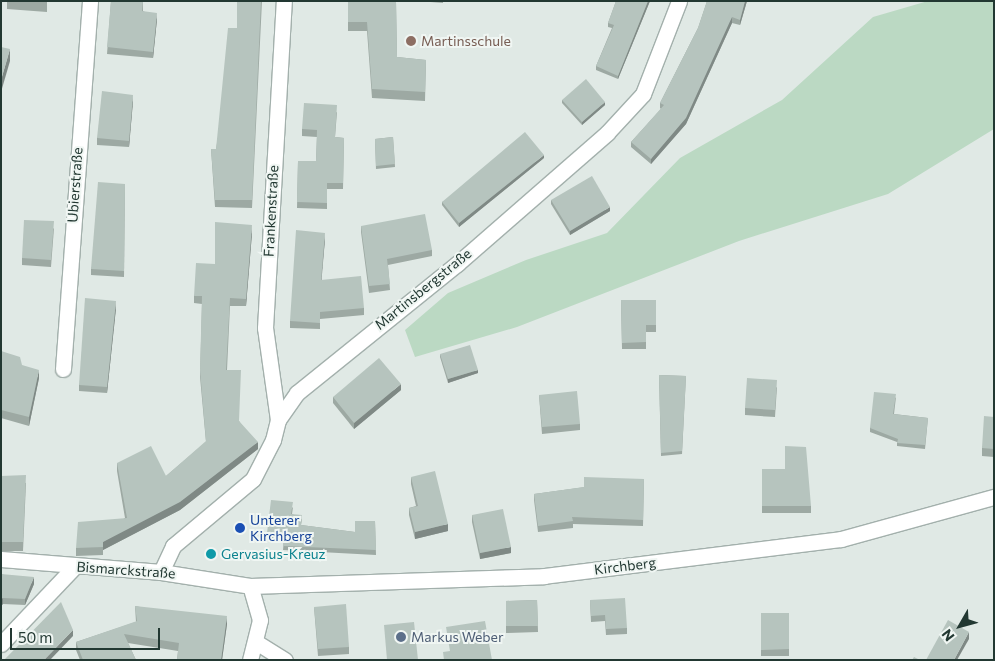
<!DOCTYPE html>
<html>
<head>
<meta charset="utf-8">
<style>
  body { margin:0 }
  #map { position:relative; width:995px; height:661px; overflow:hidden; background:#e0e9e5; font-family:Commissioner,sans-serif }
  div>[style] { position:absolute }
  .green>* { inset:0; background:#bbd9c3 }
  .roads { filter:drop-shadow(1px 0 #a3b0ac) drop-shadow(-1px 0 #a3b0ac) drop-shadow(0 1px #a3b0ac) drop-shadow(0 -1px #a3b0ac) }
  .minor>* { height:15px; margin:-7.5px; padding:0 7.5px; transform-origin:7.5px; border-radius:7.5px; background:#fff }
  .wall>* { inset:0; background:#9da9a3 }
  .shaded-wall>* { inset:0; background:#7f8985 }
  .building>* { inset:0; background:#b6c4be }
  .dots>* { width:14px; height:14px; translate:-50% -50%; box-sizing:border-box; border:2px solid #f0f6f3; border-radius:50% }
  span { translate:-50% -50%; white-space:nowrap; text-align:center; line-height:1.15; -webkit-text-stroke:4px #f0f6f3; paint-order:stroke }
  .education-label { font-size:14px; color:#785e54 }
  .left { translate:0 -50%; text-align:left }
  .street-label { font-size:14px; color:#223832 }
  .transit-label { font-size:14px; color:#164399 }
  .culture-label { font-size:14px; color:#0d838f }
  .service-label { font-size:14px; color:#4e5e75 }
  .frame { position:absolute; inset:0; border:2px solid #223832; pointer-events:none }
  .north { position:absolute; left:935px; top:601px; width:50px; height:50px; -webkit-text-stroke:4px #f0f6f3; paint-order:stroke; rotate:232deg; font-size:14px; font-weight:700; line-height:20px; text-align:center; color:#223832 }
  .north::after { content:''; display:block; margin:auto; width:18px; height:22px; background:#223832; clip-path:polygon(50% 0,100% 100%,50% 72%,0 100%) }
  .scale { position:absolute; left:10px; top:628px; width:150px; height:22px; box-sizing:border-box; border:2px solid #223832; border-top:0; padding-left:6px; font-size:15px; line-height:18px; white-space:nowrap; color:#223832; -webkit-text-stroke:4px #f0f6f3; paint-order:stroke }
</style>
</head>
<body>
<div id="map">
  <div class="green">
    <i style="clip-path:polygon(928px 1px,994px 1px,994px 129px,888px 194px,739px 241px,517px 327px,415px 357px,405px 330px,448px 293px,526px 260px,607px 233px,680px 158px,782px 100px,873px 17px)"></i>
  </div>
  <div class="roads">
    <div class="minor">
      <i style="left:63px;top:369px;width:369px;rotate:-85.8deg"></i>
      <i style="left:278px;top:420px;width:93px;rotate:-98deg"></i>
      <i style="left:265px;top:328px;width:328px;rotate:-86.7deg"></i>
      <i style="left:1px;top:559px;width:161px;rotate:4.6deg"></i>
      <i style="left:161px;top:572px;width:90px;rotate:8.9deg"></i>
      <i style="left:250px;top:586px;width:294px;rotate:-1.9deg"></i>
      <i style="left:544px;top:576px;width:299px;rotate:-7.1deg"></i>
      <i style="left:841px;top:539px;width:159px;rotate:-15.4deg"></i>
      <i style="left:161px;top:572px;width:29px;rotate:-65deg"></i>
      <i style="left:173px;top:546px;width:104px;rotate:-39.9deg"></i>
      <i style="left:253px;top:479px;width:44px;rotate:-62.9deg"></i>
      <i style="left:273px;top:440px;width:21px;rotate:-76deg"></i>
      <i style="left:278px;top:420px;width:33px;rotate:-55deg"></i>
      <i style="left:297px;top:393px;width:206px;rotate:-38.9deg"></i>
      <i style="left:457px;top:264px;width:199px;rotate:-41.1deg"></i>
      <i style="left:607px;top:133px;width:53px;rotate:-47.3deg"></i>
      <i style="left:643px;top:94px;width:100px;rotate:-68.8deg"></i>
      <i style="left:256px;top:642px;width:34px;rotate:32deg"></i>
      <i style="left:1px;top:644px;width:108px;rotate:-46.5deg"></i>
      <i style="left:250px;top:660px;width:41px;rotate:-76deg"></i>
      <i style="left:260px;top:620px;width:35px;rotate:-106deg"></i>
    </div>
  </div>
  <div class="wall">
    <i style="clip-path:polygon(7px 1px,47px 1px,47px 12px,7px 9px)"></i>
    <i style="clip-path:polygon(111px 1px,143px 1px,143px 11px,157px 19px,153px 58px,107px 54px)"></i>
    <i style="clip-path:polygon(262px 1px,252px 208px,215px 207px,211px 149px,216px 149px,237px 28px)"></i>
    <i style="clip-path:polygon(348px 1px,396px 1px,397px 57px,426px 60px,425px 101px,372px 98px,367px 31px,348px 31px)"></i>
    <i style="clip-path:polygon(418px 1px,443px 1px,443px 3px)"></i>
    <i style="clip-path:polygon(616px 1px,650px 1px,618px 79px,596px 70px,596px 66px,612px 28px,608px 27px,608px 23px)"></i>
    <i style="clip-path:polygon(707px 1px,747px 1px,740px 25px,732px 23px,686px 124px,651px 164px,631px 147px,631px 142px,661px 109px,660px 108px,660px 103px,698px 28px)"></i>
    <i style="clip-path:polygon(562px 100px,605px 105px,582px 125px,562px 103px)"></i>
    <i style="clip-path:polygon(133px 101px,129px 147px,97px 145px,97px 138px)"></i>
    <i style="clip-path:polygon(337px 112px,335px 137px,344px 138px,343px 189px,327px 189px,327px 209px,297px 208px,298px 161px,316px 161px,317px 137px,302px 136px,302px 129px)"></i>
    <i style="clip-path:polygon(393px 137px,395px 167px,376px 169px,375px 139px)"></i>
    <i style="clip-path:polygon(544px 158px,459px 227px,442px 205px,442px 202px)"></i>
    <i style="clip-path:polygon(125px 184px,124px 277px,91px 275px,91px 269px)"></i>
    <i style="clip-path:polygon(551px 200px,610px 211px,570px 235px,551px 204px)"></i>
    <i style="clip-path:polygon(361px 226px,432px 250px,432px 256px,388px 265px,390px 290px,369px 293px,361px 232px)"></i>
    <i style="clip-path:polygon(54px 228px,51px 267px,22px 265px,22px 258px)"></i>
    <i style="clip-path:polygon(252px 233px,246px 306px,230px 306px,227px 370px,239px 421px,258px 449px,180px 510px,103px 550px,103px 555px,76px 556px,76px 548px,125px 518px,117px 471px,117px 463px,166px 476px,206px 442px,200px 377px,202px 304px,194px 303px,194px 296px,215px 264px)"></i>
    <i style="clip-path:polygon(325px 239px,321px 280px,364px 308px,364px 315px,320px 319px,320px 329px,290px 328px,290px 321px)"></i>
    <i style="clip-path:polygon(621px 300px,656px 300px,656px 332px,646px 332px,646px 349px,622px 349px)"></i>
    <i style="clip-path:polygon(116px 308px,107px 393px,79px 391px,79px 385px)"></i>
    <i style="clip-path:polygon(1px 351px,39px 378px,29px 426px,1px 418px)"></i>
    <i style="clip-path:polygon(440px 354px,478px 373px,448px 383px,440px 357px)"></i>
    <i style="clip-path:polygon(659px 375px,686px 376px,682px 454px,661px 456px)"></i>
    <i style="clip-path:polygon(777px 387px,775px 417px,745px 415px,745px 408px)"></i>
    <i style="clip-path:polygon(401px 390px,354px 429px,333px 403px,333px 397px)"></i>
    <i style="clip-path:polygon(539px 395px,580px 424px,580px 430px,542px 434px)"></i>
    <i style="clip-path:polygon(896px 397px,894px 414px,928px 418px,925px 449px,897px 446px,897px 442px,870px 432px,870px 428px)"></i>
    <i style="clip-path:polygon(994px 417px,994px 457px,982px 456px,982px 448px)"></i>
    <i style="clip-path:polygon(762px 469px,811px 506px,811px 513px,762px 513px)"></i>
    <i style="clip-path:polygon(1px 476px,26px 483px,23px 551px,1px 551px)"></i>
    <i style="clip-path:polygon(411px 477px,448px 531px,415px 539px,409px 515px,409px 508px,416px 506px,411px 484px)"></i>
    <i style="clip-path:polygon(644px 479px,643px 526px,573px 524px,573px 528px,538px 532px,534px 500px,534px 494px)"></i>
    <i style="clip-path:polygon(293px 507px,292px 514px,302px 519px,301px 525px,355px 532px,375px 521px,376px 555px,283px 550px,284px 539px,267px 538px,267px 533px)"></i>
    <i style="clip-path:polygon(472px 515px,511px 553px,480px 559px,472px 522px)"></i>
    <i style="clip-path:polygon(1px 574px,34px 584px,25px 605px,3px 604px,1px 606px)"></i>
    <i style="clip-path:polygon(537px 600px,538px 632px,506px 633px,506px 601px)"></i>
    <i style="clip-path:polygon(590px 600px,627px 628px,627px 634px,606px 635px,605px 621px,591px 622px)"></i>
    <i style="clip-path:polygon(135px 606px,227px 624px,222px 660px,177px 660px,178px 651px,128px 643px,136px 660px,80px 660px,76px 650px,76px 642px,136px 622px)"></i>
    <i style="clip-path:polygon(314px 607px,349px 647px,349px 654px,318px 656px)"></i>
    <i style="clip-path:polygon(761px 613px,789px 613px,789px 656px,761px 656px)"></i>
  </div>
  <div class="shaded-wall">
    <i style="clip-path:polygon(648px 1px,650px 1px,618px 79px,618px 76px)"></i>
    <i style="clip-path:polygon(745px 1px,747px 1px,740px 25px,740px 20px)"></i>
    <i style="clip-path:polygon(157px 13px,157px 19px,153px 58px,153px 52px)"></i>
    <i style="clip-path:polygon(732px 17px,732px 23px,686px 124px,651px 164px,651px 159px)"></i>
    <i style="clip-path:polygon(10px 49px,10px 61px,1px 92px,1px 80px)"></i>
    <i style="clip-path:polygon(133px 95px,133px 101px,129px 147px,129px 141px)"></i>
    <i style="clip-path:polygon(605px 102px,605px 105px,582px 125px,582px 122px)"></i>
    <i style="clip-path:polygon(544px 155px,544px 158px,459px 227px,459px 223px)"></i>
    <i style="clip-path:polygon(610px 207px,610px 211px,570px 235px,570px 231px)"></i>
    <i style="clip-path:polygon(252px 225px,252px 233px,246px 306px,246px 299px)"></i>
    <i style="clip-path:polygon(325px 233px,325px 239px,321px 286px,321px 280px)"></i>
    <i style="clip-path:polygon(116px 301px,116px 308px,107px 393px,107px 387px)"></i>
    <i style="clip-path:polygon(39px 370px,39px 378px,29px 426px,29px 417px)"></i>
    <i style="clip-path:polygon(478px 370px,478px 373px,448px 383px,448px 379px)"></i>
    <i style="clip-path:polygon(401px 384px,401px 390px,354px 429px,354px 423px)"></i>
    <i style="clip-path:polygon(258px 442px,258px 449px,180px 510px,103px 550px,103px 542px)"></i>
    <i style="clip-path:polygon(448px 524px,448px 531px,415px 539px,415px 532px)"></i>
    <i style="clip-path:polygon(511px 547px,511px 553px,480px 559px,480px 553px)"></i>
    <i style="clip-path:polygon(34px 577px,34px 584px,25px 605px,25px 599px)"></i>
    <i style="clip-path:polygon(3px 598px,3px 604px,1px 606px,1px 599px)"></i>
    <i style="clip-path:polygon(227px 616px,227px 624px,222px 660px,221px 660px)"></i>
    <i style="clip-path:polygon(73px 630px,73px 636px,50px 660px,44px 660px)"></i>
    <i style="clip-path:polygon(969px 632px,969px 639px,957px 660px,954px 660px)"></i>
  </div>
  <div class="building">
    <i style="clip-path:polygon(111px 1px,143px 1px,142px 11px,157px 13px,153px 52px,107px 47px)"></i>
    <i style="clip-path:polygon(237px 1px,261px 1px,252px 200px,215px 200px,211px 149px,216px 149px,228px 28px,237px 28px)"></i>
    <i style="clip-path:polygon(348px 1px,396px 1px,397px 57px,426px 60px,425px 92px,372px 89px,367px 22px,348px 22px)"></i>
    <i style="clip-path:polygon(616px 1px,648px 1px,618px 76px,596px 66px,614px 25px,608px 23px)"></i>
    <i style="clip-path:polygon(707px 1px,745px 1px,740px 20px,732px 17px,686px 118px,651px 159px,631px 142px,664px 105px,660px 103px,698px 28px)"></i>
    <i style="clip-path:polygon(1px 47px,10px 49px,1px 80px)"></i>
    <i style="clip-path:polygon(586px 79px,605px 102px,582px 122px,562px 100px)"></i>
    <i style="clip-path:polygon(102px 91px,133px 95px,129px 141px,97px 138px)"></i>
    <i style="clip-path:polygon(304px 103px,337px 105px,335px 137px,344px 138px,343px 183px,327px 183px,327px 203px,297px 202px,298px 161px,316px 161px,317px 130px,302px 129px)"></i>
    <i style="clip-path:polygon(525px 132px,544px 155px,459px 223px,442px 202px)"></i>
    <i style="clip-path:polygon(393px 137px,395px 164px,376px 166px,375px 139px)"></i>
    <i style="clip-path:polygon(592px 176px,610px 207px,570px 231px,551px 200px)"></i>
    <i style="clip-path:polygon(98px 182px,125px 184px,124px 271px,91px 269px)"></i>
    <i style="clip-path:polygon(425px 214px,432px 250px,387px 259px,390px 284px,369px 286px,361px 226px)"></i>
    <i style="clip-path:polygon(24px 220px,54px 221px,51px 260px,22px 258px)"></i>
    <i style="clip-path:polygon(215px 222px,252px 225px,246px 299px,230px 298px,226px 370px,241px 370px,239px 421px,258px 442px,180px 502px,103px 542px,103px 547px,76px 548px,78px 522px,127px 518px,117px 463px,151px 446px,166px 476px,206px 441px,200px 370px,202px 296px,194px 296px,196px 263px,215px 264px)"></i>
    <i style="clip-path:polygon(296px 230px,325px 233px,321px 280px,361px 276px,364px 308px,320px 312px,320px 323px,290px 321px)"></i>
    <i style="clip-path:polygon(85px 298px,116px 301px,107px 387px,79px 385px)"></i>
    <i style="clip-path:polygon(621px 300px,656px 300px,656px 325px,646px 325px,646px 342px,622px 343px)"></i>
    <i style="clip-path:polygon(470px 345px,478px 370px,448px 379px,440px 354px)"></i>
    <i style="clip-path:polygon(1px 351px,20px 357px,22px 365px,39px 370px,29px 417px,1px 410px)"></i>
    <i style="clip-path:polygon(379px 358px,401px 384px,354px 423px,333px 397px)"></i>
    <i style="clip-path:polygon(659px 375px,686px 376px,682px 451px,661px 453px)"></i>
    <i style="clip-path:polygon(747px 378px,777px 380px,775px 410px,745px 408px)"></i>
    <i style="clip-path:polygon(577px 391px,580px 424px,542px 427px,539px 395px)"></i>
    <i style="clip-path:polygon(874px 392px,896px 394px,893px 414px,928px 418px,925px 445px,897px 443px,898px 439px,870px 428px)"></i>
    <i style="clip-path:polygon(984px 416px,994px 417px,994px 449px,982px 448px)"></i>
    <i style="clip-path:polygon(785px 446px,806px 447px,811px 506px,762px 506px,762px 469px,785px 469px)"></i>
    <i style="clip-path:polygon(435px 471px,448px 524px,415px 532px,409px 508px,418px 506px,411px 477px)"></i>
    <i style="clip-path:polygon(26px 475px,23px 542px,1px 542px,1px 476px)"></i>
    <i style="clip-path:polygon(584px 477px,644px 479px,643px 520px,572px 517px,573px 521px,538px 526px,534px 494px,584px 487px)"></i>
    <i style="clip-path:polygon(271px 500px,293px 502px,291px 514px,302px 515px,301px 525px,355px 532px,355px 521px,375px 521px,376px 550px,283px 546px,284px 535px,267px 533px)"></i>
    <i style="clip-path:polygon(503px 509px,511px 547px,480px 553px,472px 515px)"></i>
    <i style="clip-path:polygon(1px 574px,34px 577px,25px 599px,3px 598px,1px 599px)"></i>
    <i style="clip-path:polygon(625px 598px,627px 628px,606px 629px,605px 615px,591px 616px,590px 600px)"></i>
    <i style="clip-path:polygon(537px 600px,538px 626px,506px 626px,506px 601px)"></i>
    <i style="clip-path:polygon(61px 602px,73px 630px,44px 660px,4px 660px)"></i>
    <i style="clip-path:polygon(346px 604px,349px 647px,318px 649px,314px 607px)"></i>
    <i style="clip-path:polygon(135px 606px,227px 616px,221px 660px,177px 660px,179px 643px,124px 634px,136px 660px,83px 660px,76px 642px,137px 621px)"></i>
    <i style="clip-path:polygon(761px 613px,789px 613px,789px 649px,761px 650px)"></i>
    <i style="clip-path:polygon(948px 620px,969px 632px,954px 660px,926px 660px)"></i>
    <i style="clip-path:polygon(485px 621px,492px 660px,444px 660px,443px 652px,450px 651px,446px 627px)"></i>
    <i style="clip-path:polygon(414px 622px,418px 660px,387px 660px,384px 625px)"></i>
    <i style="clip-path:polygon(914px 657px,920px 660px,912px 660px)"></i>
  </div>
  <div class="dots">
    <i style="left:411px;top:41px;background:#8d6e63"></i>
    <i style="left:240px;top:528px;background:#1a4fb4"></i>
    <i style="left:211px;top:554px;background:#0f9aa8"></i>
    <i style="left:401px;top:637px;background:#5c6f8a"></i>
  </div>
  <div class="education-label">
    <span class="left" style="left:421px;top:41px">Martinsschule</span>
  </div>
  <div class="street-label">
    <span style="left:75px;top:185px;rotate:-86deg">Ubierstraße</span>
    <span style="left:271px;top:211px;rotate:-87deg">Frankenstraße</span>
    <span style="left:423px;top:289px;rotate:-39deg">Martinsbergstraße</span>
    <span style="left:625px;top:566px;rotate:-7deg">Kirchberg</span>
    <span style="left:126px;top:570px;rotate:4deg">Bismarckstraße</span>
  </div>
  <div class="transit-label">
    <span class="left" style="left:250px;top:528px">Unterer<br>Kirchberg</span>
  </div>
  <div class="culture-label">
    <span class="left" style="left:221px;top:554px">Gervasius-Kreuz</span>
  </div>
  <div class="service-label">
    <span class="left" style="left:411px;top:637px">Markus Weber</span>
  </div>
  <div class="frame"></div>
  <div class="north">N</div>
  <div class="scale">50 m</div>
</div>
</body>
</html>
